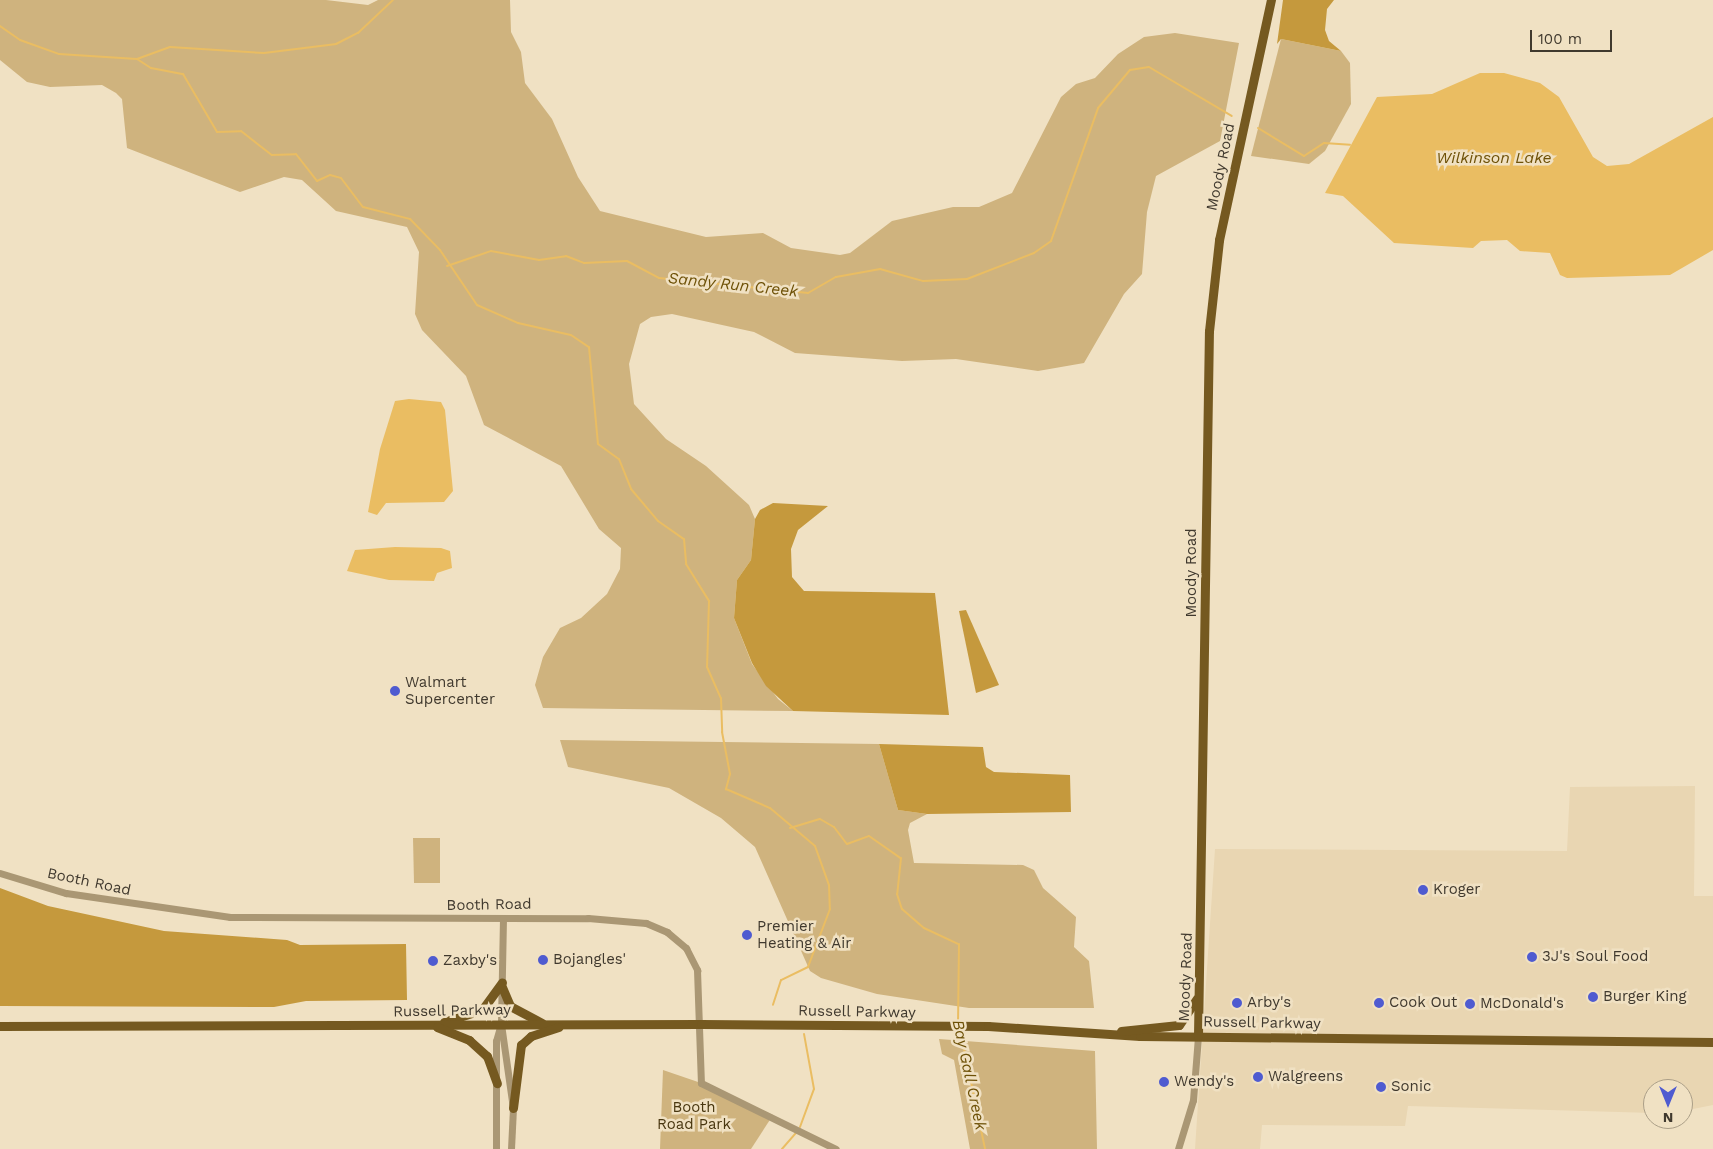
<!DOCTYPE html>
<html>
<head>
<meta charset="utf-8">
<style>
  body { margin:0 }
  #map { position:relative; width:1713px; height:1149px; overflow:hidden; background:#f0e1c3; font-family:"Work Sans",sans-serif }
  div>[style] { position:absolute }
  .built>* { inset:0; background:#e9d6b2 }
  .green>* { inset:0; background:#cfb37e }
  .forest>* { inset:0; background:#c5993d }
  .water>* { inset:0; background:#eabd62 }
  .stream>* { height:2px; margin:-1px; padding:0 1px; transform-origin:1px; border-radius:1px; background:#eabd62 }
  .minor>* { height:7px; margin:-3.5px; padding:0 3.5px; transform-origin:3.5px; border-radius:3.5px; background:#aa9774 }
  .major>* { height:9px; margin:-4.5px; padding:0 4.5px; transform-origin:4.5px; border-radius:4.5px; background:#755920 }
  .dots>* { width:14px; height:14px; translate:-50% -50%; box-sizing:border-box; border:2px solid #f0e1c3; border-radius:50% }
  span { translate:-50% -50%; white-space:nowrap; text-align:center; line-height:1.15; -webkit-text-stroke:5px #f0e1c3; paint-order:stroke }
  .street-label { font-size:15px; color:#40392e }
  .poi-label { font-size:15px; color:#40392e }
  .left { translate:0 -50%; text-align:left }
  .park-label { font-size:15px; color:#493710 }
  .water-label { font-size:16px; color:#6e5107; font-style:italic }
  .north { position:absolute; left:1643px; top:1079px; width:50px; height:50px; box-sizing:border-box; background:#f0e1c3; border:1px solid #aa9e87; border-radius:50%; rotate:180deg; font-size:14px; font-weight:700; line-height:20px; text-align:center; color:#40392e }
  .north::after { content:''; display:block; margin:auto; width:18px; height:22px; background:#4f5bd0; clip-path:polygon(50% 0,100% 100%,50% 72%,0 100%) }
  .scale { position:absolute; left:1530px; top:30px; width:82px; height:22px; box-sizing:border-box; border:2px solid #40392e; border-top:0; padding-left:6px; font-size:15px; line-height:18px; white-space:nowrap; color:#40392e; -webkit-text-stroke:4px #f0e1c3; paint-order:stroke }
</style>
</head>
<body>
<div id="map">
  <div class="built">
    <i style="clip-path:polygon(1695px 786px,1694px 896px,1713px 896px,1713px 1105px,1683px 1111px,1683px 1089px,1653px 1089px,1653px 1113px,1408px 1106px,1405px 1126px,1262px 1125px,1260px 1149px,1195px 1149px,1215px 849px,1567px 851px,1570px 787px)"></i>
  </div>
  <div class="green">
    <i style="clip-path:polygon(0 0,326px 0,368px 5px,378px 0,510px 0,511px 32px,521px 52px,525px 83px,552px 119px,578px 177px,600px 211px,706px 237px,763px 233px,791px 248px,840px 255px,850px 253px,892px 221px,953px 207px,979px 207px,1012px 193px,1061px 97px,1076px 84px,1095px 78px,1118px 54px,1144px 37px,1175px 33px,1239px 43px,1220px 141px,1156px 176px,1147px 212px,1142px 274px,1124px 294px,1084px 363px,1038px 371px,956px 359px,902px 361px,795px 353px,754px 332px,672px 314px,651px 317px,640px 324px,629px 364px,634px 404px,666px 439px,706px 466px,749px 505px,755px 519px,751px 560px,737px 580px,734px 618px,752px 664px,778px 699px,793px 711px,543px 708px,535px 685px,543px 657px,560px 628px,581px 618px,607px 594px,620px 569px,621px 548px,599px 529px,561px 466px,484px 425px,466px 376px,422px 330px,415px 314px,419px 252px,407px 227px,336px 211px,302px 180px,284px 177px,240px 192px,127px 148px,122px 99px,116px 93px,102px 85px,50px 87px,27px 82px,0 60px)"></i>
    <i style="clip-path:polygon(1281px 39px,1341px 51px,1350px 63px,1351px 104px,1325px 151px,1309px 164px,1251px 156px)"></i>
    <i style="clip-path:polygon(560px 740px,879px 744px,898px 810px,927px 814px,910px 823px,908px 830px,914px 863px,1023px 865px,1034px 870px,1043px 888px,1076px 917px,1074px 947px,1089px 961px,1094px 1008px,969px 1008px,877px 994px,821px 978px,810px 971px,755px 847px,721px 818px,669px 788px,568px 767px)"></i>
    <i style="clip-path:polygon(413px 838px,440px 838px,440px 883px,414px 883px)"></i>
    <i style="clip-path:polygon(939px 1039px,1095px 1051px,1097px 1149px,970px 1149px,954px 1060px,942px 1054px)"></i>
    <i style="clip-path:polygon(663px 1070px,701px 1083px,773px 1115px,751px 1149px,660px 1149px)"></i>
  </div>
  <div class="forest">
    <i style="clip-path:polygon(1283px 0,1334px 0,1327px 9px,1325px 30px,1329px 41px,1341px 51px,1281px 39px,1277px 44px)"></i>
    <i style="clip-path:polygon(773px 503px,828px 506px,798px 530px,791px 549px,792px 577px,804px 591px,935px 593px,949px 715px,793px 711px,766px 686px,752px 663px,734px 618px,737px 580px,751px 560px,755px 519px,760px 510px)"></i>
    <i style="clip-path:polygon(966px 610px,999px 685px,976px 693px,959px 611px)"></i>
    <i style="clip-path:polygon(879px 744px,983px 747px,986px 767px,994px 772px,1070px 775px,1071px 812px,927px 814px,898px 810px)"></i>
    <i style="clip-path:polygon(0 888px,48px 906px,164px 931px,287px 940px,300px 945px,406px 944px,407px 1000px,306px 1001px,274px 1007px,0 1006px)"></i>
  </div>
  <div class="water">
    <i style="clip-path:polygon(1480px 73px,1504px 73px,1540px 83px,1559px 97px,1593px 157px,1607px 166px,1629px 164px,1713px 117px,1713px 250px,1670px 275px,1567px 278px,1560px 275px,1550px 253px,1520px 251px,1507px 240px,1481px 241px,1473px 248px,1394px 243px,1343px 196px,1325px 193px,1377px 97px,1432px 94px)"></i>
    <i style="clip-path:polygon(409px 399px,441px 402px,445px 410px,453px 491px,444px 502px,386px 503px,377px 515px,368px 512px,380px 449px,395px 401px)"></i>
    <i style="clip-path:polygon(395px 547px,441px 548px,450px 551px,452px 568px,437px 573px,434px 581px,389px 580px,347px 571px,355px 550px)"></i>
  </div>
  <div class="stream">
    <i style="left:0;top:26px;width:24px;rotate:35deg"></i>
    <i style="left:20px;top:40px;width:41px;rotate:19.7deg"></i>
    <i style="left:59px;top:54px;width:78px;rotate:3.7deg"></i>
    <i style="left:137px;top:59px;width:17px;rotate:33deg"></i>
    <i style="left:151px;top:68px;width:33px;rotate:11deg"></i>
    <i style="left:183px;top:74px;width:67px;rotate:59.6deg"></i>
    <i style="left:217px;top:132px;width:24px;rotate:-2deg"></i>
    <i style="left:241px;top:131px;width:39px;rotate:38deg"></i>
    <i style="left:272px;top:155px;width:24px;rotate:-2deg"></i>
    <i style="left:296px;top:154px;width:34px;rotate:52deg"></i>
    <i style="left:317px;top:181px;width:14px;rotate:-25deg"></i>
    <i style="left:330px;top:175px;width:11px;rotate:15deg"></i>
    <i style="left:341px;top:178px;width:36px;rotate:53deg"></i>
    <i style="left:363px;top:207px;width:49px;rotate:14.3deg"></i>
    <i style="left:410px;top:219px;width:43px;rotate:45.9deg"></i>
    <i style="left:440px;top:250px;width:66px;rotate:56.1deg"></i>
    <i style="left:477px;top:305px;width:45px;rotate:23.7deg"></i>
    <i style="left:518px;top:323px;width:54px;rotate:12.8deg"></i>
    <i style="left:571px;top:335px;width:22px;rotate:34deg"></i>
    <i style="left:589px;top:347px;width:97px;rotate:84.7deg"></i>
    <i style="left:598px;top:444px;width:26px;rotate:36deg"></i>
    <i style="left:619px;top:459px;width:32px;rotate:68deg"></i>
    <i style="left:631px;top:489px;width:42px;rotate:49.8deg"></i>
    <i style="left:658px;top:521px;width:32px;rotate:35deg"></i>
    <i style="left:684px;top:539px;width:25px;rotate:85deg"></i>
    <i style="left:686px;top:564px;width:44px;rotate:58.1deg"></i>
    <i style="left:709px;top:601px;width:66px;rotate:91.7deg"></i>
    <i style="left:707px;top:667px;width:34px;rotate:66deg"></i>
    <i style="left:721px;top:698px;width:34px;rotate:88deg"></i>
    <i style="left:722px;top:732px;width:43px;rotate:79.2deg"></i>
    <i style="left:730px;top:774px;width:16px;rotate:105deg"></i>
    <i style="left:726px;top:789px;width:48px;rotate:23.4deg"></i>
    <i style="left:770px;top:808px;width:59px;rotate:40.2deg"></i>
    <i style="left:815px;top:846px;width:41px;rotate:70.3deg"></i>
    <i style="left:829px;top:885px;width:24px;rotate:88deg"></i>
    <i style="left:830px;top:909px;width:62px;rotate:110.8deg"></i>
    <i style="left:808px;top:967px;width:30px;rotate:154deg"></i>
    <i style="left:781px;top:980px;width:26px;rotate:108deg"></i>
    <i style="left:137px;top:59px;width:35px;rotate:-20deg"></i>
    <i style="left:170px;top:47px;width:94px;rotate:3.7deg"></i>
    <i style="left:264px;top:53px;width:73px;rotate:-7.1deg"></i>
    <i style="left:336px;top:44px;width:25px;rotate:-27deg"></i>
    <i style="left:358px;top:33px;width:48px;rotate:-43.3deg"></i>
    <i style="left:1258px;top:128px;width:54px;rotate:31.3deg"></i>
    <i style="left:1304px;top:156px;width:24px;rotate:-33deg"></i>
    <i style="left:1324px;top:143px;width:26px;rotate:4deg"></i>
    <i style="left:447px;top:266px;width:46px;rotate:-18.8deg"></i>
    <i style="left:491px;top:251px;width:49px;rotate:10.6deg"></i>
    <i style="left:539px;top:260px;width:27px;rotate:-8deg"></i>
    <i style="left:566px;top:256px;width:19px;rotate:21deg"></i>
    <i style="left:584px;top:263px;width:43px;rotate:-2.7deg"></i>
    <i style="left:627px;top:261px;width:36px;rotate:28deg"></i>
    <i style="left:659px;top:278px;width:150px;rotate:5.7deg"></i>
    <i style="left:808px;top:293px;width:32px;rotate:-30deg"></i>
    <i style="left:836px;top:277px;width:45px;rotate:-10.3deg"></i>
    <i style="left:880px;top:269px;width:45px;rotate:15.6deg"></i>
    <i style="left:923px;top:281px;width:44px;rotate:-2.6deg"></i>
    <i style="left:967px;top:279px;width:72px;rotate:-21.2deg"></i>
    <i style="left:1034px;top:253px;width:21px;rotate:-35deg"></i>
    <i style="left:1051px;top:241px;width:141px;rotate:-70.5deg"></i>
    <i style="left:1098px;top:108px;width:50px;rotate:-49.9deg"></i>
    <i style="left:1130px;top:70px;width:19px;rotate:-9deg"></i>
    <i style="left:1149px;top:67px;width:96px;rotate:30.6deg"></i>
    <i style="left:790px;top:828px;width:31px;rotate:-17deg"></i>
    <i style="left:820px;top:819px;width:16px;rotate:30deg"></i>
    <i style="left:834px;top:827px;width:21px;rotate:53deg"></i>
    <i style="left:847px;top:844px;width:23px;rotate:-20deg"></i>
    <i style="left:869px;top:836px;width:39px;rotate:35deg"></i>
    <i style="left:901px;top:858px;width:36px;rotate:96deg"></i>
    <i style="left:897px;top:894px;width:16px;rotate:72deg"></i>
    <i style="left:902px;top:909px;width:29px;rotate:41deg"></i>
    <i style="left:924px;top:928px;width:38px;rotate:25deg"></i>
    <i style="left:959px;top:944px;width:79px;rotate:90.7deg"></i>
    <i style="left:960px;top:1030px;width:122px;rotate:78.1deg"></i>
    <i style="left:800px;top:1127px;width:40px;rotate:-69.8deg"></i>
    <i style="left:814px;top:1089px;width:56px;rotate:-100.3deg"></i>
    <i style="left:782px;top:1149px;width:23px;rotate:-49deg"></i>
  </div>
  <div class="minor">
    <i style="left:0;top:873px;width:69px;rotate:16.9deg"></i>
    <i style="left:66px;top:893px;width:166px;rotate:8.3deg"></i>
    <i style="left:230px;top:917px;width:358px;rotate:0.2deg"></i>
    <i style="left:588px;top:918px;width:58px;rotate:4.9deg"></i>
    <i style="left:646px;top:923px;width:23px;rotate:23deg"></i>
    <i style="left:667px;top:932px;width:25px;rotate:40deg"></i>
    <i style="left:686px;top:948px;width:25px;rotate:63deg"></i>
    <i style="left:697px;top:970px;width:113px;rotate:88deg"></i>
    <i style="left:701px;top:1083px;width:150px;rotate:26.1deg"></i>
    <i style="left:503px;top:918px;width:106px;rotate:91.1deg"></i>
    <i style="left:501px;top:1024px;width:85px;rotate:81.9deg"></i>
    <i style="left:513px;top:1108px;width:41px;rotate:92.8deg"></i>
    <i style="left:496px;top:1149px;width:108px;rotate:-90deg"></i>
    <i style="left:496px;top:1041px;width:18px;rotate:-74deg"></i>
    <i style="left:1178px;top:1149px;width:51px;rotate:-73deg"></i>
    <i style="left:1193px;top:1100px;width:64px;rotate:-85.5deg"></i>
  </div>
  <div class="major">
    <i style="left:502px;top:987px;width:21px;rotate:67deg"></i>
    <i style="left:510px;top:1006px;width:36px;rotate:28deg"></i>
    <i style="left:444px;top:1022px;width:40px;rotate:-18deg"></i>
    <i style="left:482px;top:1010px;width:34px;rotate:-54deg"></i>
    <i style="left:0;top:1026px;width:701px;rotate:-0.16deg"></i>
    <i style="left:701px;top:1024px;width:287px;rotate:0.4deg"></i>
    <i style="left:988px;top:1026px;width:152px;rotate:3.8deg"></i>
    <i style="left:1140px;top:1036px;width:573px;rotate:0.6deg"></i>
    <i style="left:437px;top:1027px;width:35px;rotate:22deg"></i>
    <i style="left:469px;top:1040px;width:24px;rotate:42deg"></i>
    <i style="left:487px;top:1056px;width:29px;rotate:70deg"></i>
    <i style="left:1121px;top:1031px;width:58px;rotate:-5.9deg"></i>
    <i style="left:1179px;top:1025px;width:32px;rotate:-56deg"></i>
    <i style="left:1198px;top:1036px;width:705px;rotate:-89.11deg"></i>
    <i style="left:1209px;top:331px;width:92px;rotate:-83.7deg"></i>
    <i style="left:1219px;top:240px;width:246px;rotate:-77.8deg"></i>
    <i style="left:513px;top:1108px;width:64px;rotate:-82.8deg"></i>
    <i style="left:521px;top:1045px;width:13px;rotate:-42deg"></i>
    <i style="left:531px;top:1036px;width:29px;rotate:-18deg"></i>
  </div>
  <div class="dots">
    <i style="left:395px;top:691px;background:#4f5bd0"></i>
    <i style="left:1423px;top:890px;background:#4f5bd0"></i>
    <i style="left:747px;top:935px;background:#4f5bd0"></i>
    <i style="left:1532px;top:957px;background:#4f5bd0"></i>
    <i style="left:543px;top:960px;background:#4f5bd0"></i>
    <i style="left:433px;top:961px;background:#4f5bd0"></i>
    <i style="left:1593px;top:997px;background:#4f5bd0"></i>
    <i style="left:1237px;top:1003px;background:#4f5bd0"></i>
    <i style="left:1379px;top:1003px;background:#4f5bd0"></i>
    <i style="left:1470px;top:1004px;background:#4f5bd0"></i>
    <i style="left:1258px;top:1077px;background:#4f5bd0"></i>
    <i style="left:1164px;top:1082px;background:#4f5bd0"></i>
    <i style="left:1381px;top:1087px;background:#4f5bd0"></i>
  </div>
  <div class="street-label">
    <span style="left:1221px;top:167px;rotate:-78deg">Moody Road</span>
    <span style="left:1192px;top:573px;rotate:-90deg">Moody Road</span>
    <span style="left:89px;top:882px;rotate:12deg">Booth Road</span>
    <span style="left:489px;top:905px;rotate:-1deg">Booth Road</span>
    <span style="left:1186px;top:977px;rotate:-88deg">Moody Road</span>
    <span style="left:452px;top:1011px;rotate:-1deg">Russell Parkway</span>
    <span style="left:857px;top:1012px;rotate:1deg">Russell Parkway</span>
    <span style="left:1262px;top:1023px;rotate:1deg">Russell Parkway</span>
  </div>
  <div class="poi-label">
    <span class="left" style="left:405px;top:691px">Walmart<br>Supercenter</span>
    <span class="left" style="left:1433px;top:890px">Kroger</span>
    <span class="left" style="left:757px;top:935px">Premier<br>Heating &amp; Air</span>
    <span class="left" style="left:1542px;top:957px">3J's Soul Food</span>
    <span class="left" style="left:553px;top:960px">Bojangles'</span>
    <span class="left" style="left:443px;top:961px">Zaxby's</span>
    <span class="left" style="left:1603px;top:997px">Burger King</span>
    <span class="left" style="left:1247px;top:1003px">Arby's</span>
    <span class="left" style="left:1389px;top:1003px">Cook Out</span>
    <span class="left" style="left:1480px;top:1004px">McDonald's</span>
    <span class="left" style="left:1268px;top:1077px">Walgreens</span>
    <span class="left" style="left:1174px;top:1082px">Wendy's</span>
    <span class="left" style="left:1391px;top:1087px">Sonic</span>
  </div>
  <div class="park-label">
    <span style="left:694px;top:1116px">Booth<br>Road Park</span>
  </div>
  <div class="water-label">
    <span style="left:1494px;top:158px">Wilkinson Lake</span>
    <span style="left:733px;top:285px;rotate:6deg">Sandy Run Creek</span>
    <span style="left:969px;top:1075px;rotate:78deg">Bay Gall Creek</span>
  </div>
  <div class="north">N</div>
  <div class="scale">100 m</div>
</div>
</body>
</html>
